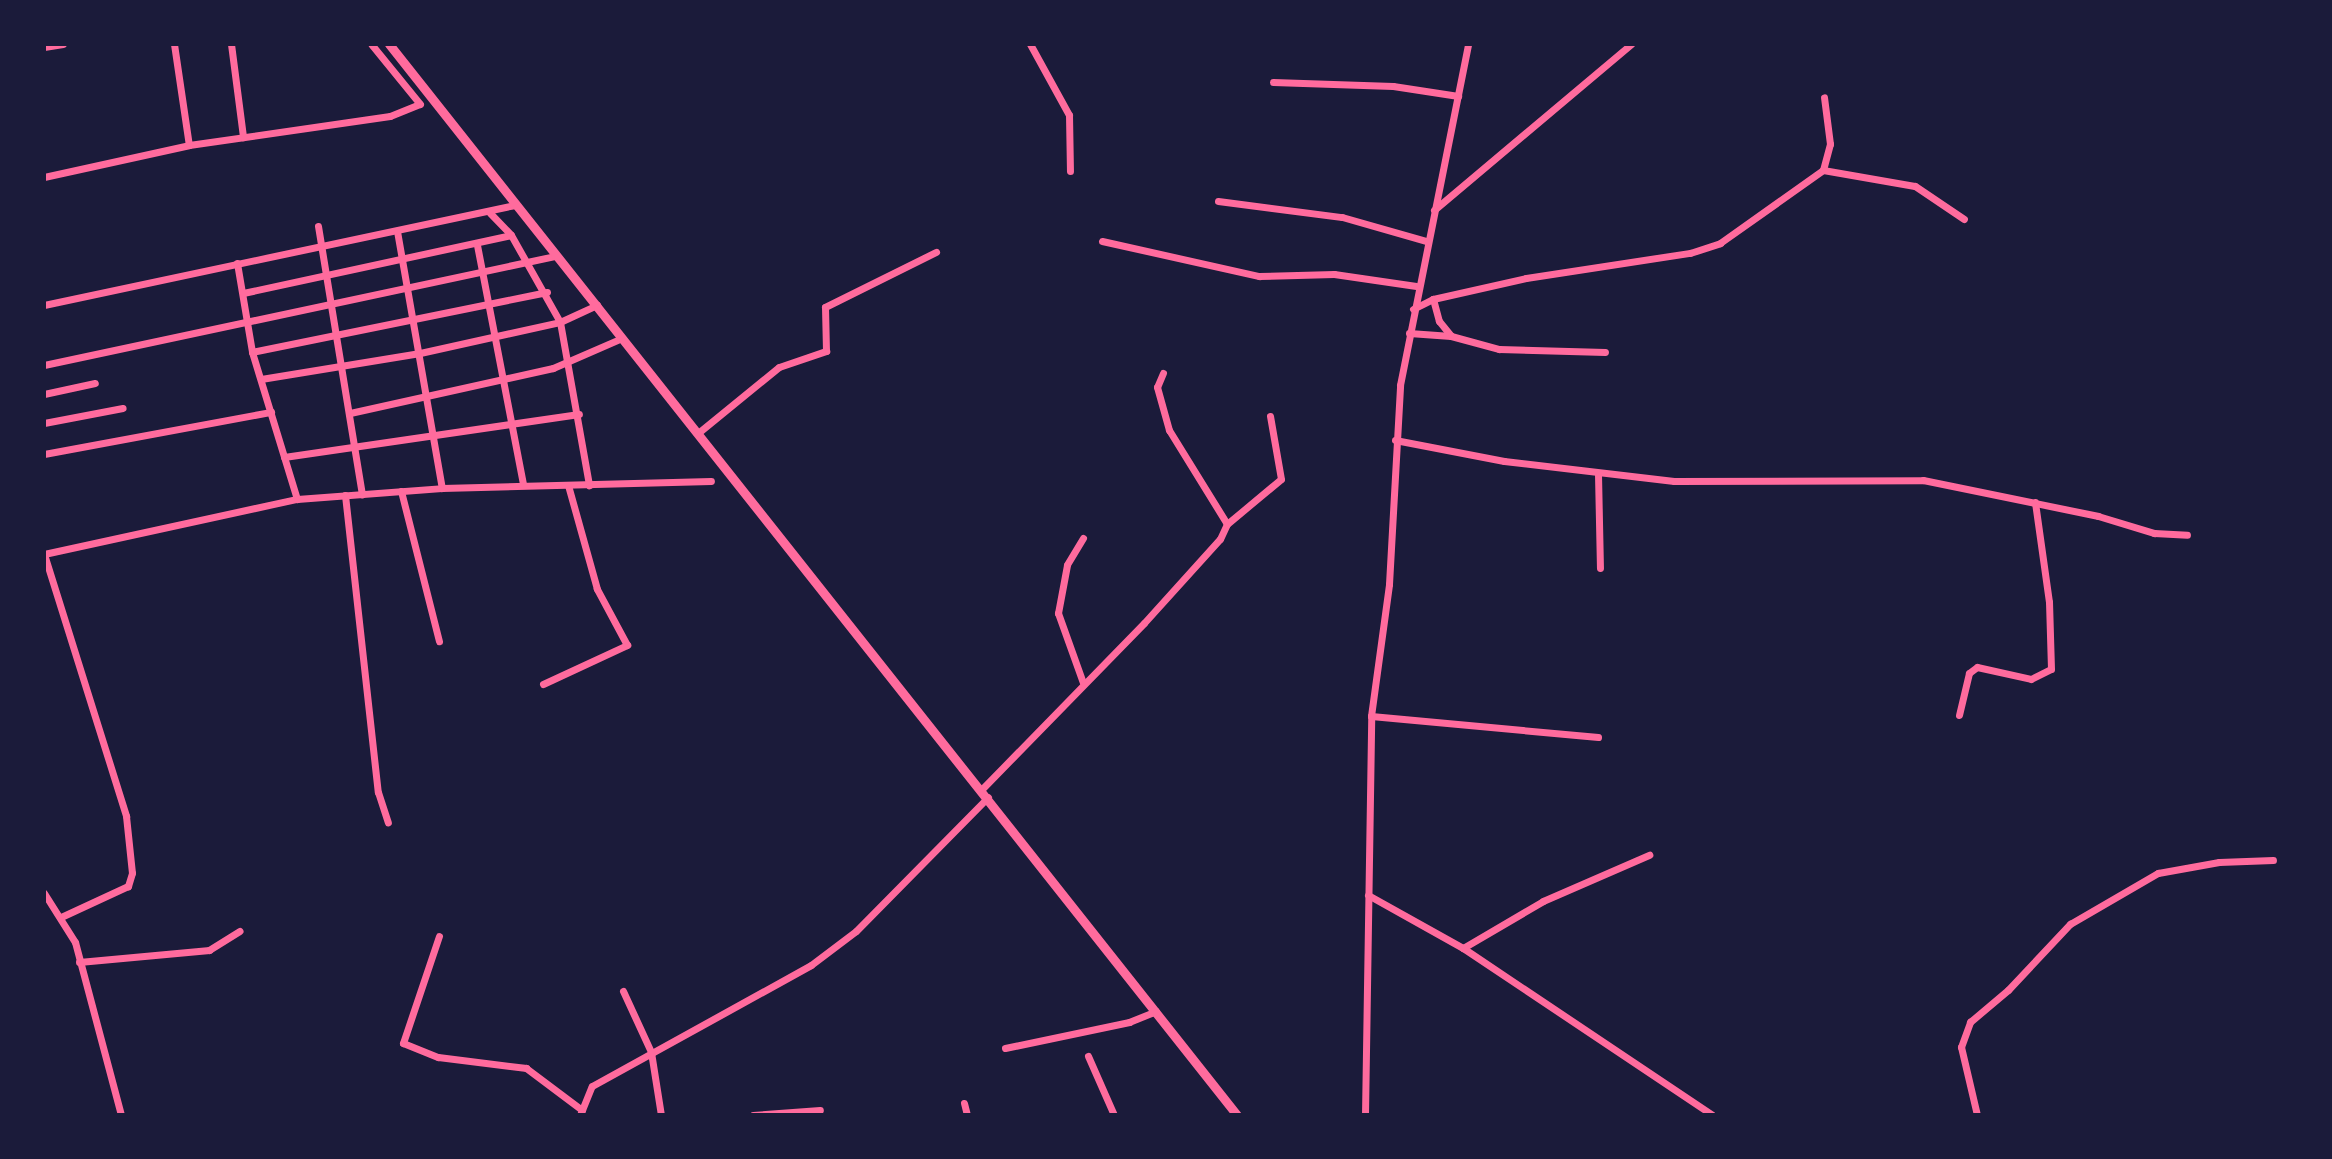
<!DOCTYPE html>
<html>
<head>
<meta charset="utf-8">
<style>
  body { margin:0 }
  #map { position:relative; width:2332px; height:1159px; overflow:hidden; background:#1b1b3a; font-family:"Golos Text",sans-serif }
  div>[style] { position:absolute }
  .minor>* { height:7px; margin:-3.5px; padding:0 3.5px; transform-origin:3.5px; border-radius:3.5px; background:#ff6b9d }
  .tertiary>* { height:9px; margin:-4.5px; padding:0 4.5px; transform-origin:4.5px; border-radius:4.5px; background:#ff6b9d }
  span { translate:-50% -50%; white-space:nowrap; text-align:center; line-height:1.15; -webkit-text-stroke:6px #1b1b3a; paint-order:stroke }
  .frame { position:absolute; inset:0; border:46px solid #1b1b3a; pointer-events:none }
</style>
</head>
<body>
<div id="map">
  <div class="minor">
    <i style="left:174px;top:44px;width:102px;rotate:81.6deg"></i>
    <i style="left:231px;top:44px;width:94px;rotate:82.6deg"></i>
    <i style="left:1030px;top:44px;width:81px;rotate:61.2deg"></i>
    <i style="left:1069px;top:115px;width:56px;rotate:89deg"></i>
    <i style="left:44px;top:47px;width:19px;rotate:-9deg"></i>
    <i style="left:1273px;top:82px;width:120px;rotate:1.9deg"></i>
    <i style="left:1393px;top:86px;width:66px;rotate:8.7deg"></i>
    <i style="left:1823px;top:170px;width:93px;rotate:9.9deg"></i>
    <i style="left:1915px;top:186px;width:59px;rotate:34deg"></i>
    <i style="left:44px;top:177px;width:148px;rotate:-12.4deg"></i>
    <i style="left:189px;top:145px;width:203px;rotate:-8.2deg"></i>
    <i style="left:390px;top:116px;width:32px;rotate:-22deg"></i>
    <i style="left:420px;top:104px;width:77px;rotate:-129.2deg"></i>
    <i style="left:1218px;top:201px;width:125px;rotate:7.4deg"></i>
    <i style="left:1342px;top:217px;width:87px;rotate:15.9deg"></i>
    <i style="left:1434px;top:210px;width:258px;rotate:-40.1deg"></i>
    <i style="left:490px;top:213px;width:30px;rotate:46deg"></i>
    <i style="left:511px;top:235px;width:100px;rotate:60.6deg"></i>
    <i style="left:560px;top:322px;width:166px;rotate:79.9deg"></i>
    <i style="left:318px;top:226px;width:272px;rotate:80.7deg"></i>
    <i style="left:397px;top:231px;width:261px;rotate:80.1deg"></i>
    <i style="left:1102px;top:241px;width:161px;rotate:12.6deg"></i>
    <i style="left:1259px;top:276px;width:75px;rotate:-1.5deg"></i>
    <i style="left:1334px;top:274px;width:83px;rotate:8.3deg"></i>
    <i style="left:477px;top:245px;width:243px;rotate:79.1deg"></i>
    <i style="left:237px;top:263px;width:90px;rotate:80.4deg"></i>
    <i style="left:252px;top:352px;width:154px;rotate:73deg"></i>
    <i style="left:243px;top:293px;width:274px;rotate:-12.2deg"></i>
    <i style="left:1433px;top:299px;width:23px;rotate:75deg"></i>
    <i style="left:1439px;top:321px;width:19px;rotate:51deg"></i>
    <i style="left:44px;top:305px;width:480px;rotate:-12deg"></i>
    <i style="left:1413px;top:309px;width:22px;rotate:-27deg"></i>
    <i style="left:1433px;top:299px;width:95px;rotate:-12.7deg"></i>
    <i style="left:1526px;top:278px;width:166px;rotate:-8.7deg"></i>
    <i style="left:1690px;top:253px;width:32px;rotate:-18deg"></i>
    <i style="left:1720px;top:243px;width:126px;rotate:-35.3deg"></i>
    <i style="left:1823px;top:170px;width:27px;rotate:-75deg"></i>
    <i style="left:1830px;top:144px;width:47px;rotate:-97.3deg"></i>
    <i style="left:1409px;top:333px;width:42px;rotate:4.1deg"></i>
    <i style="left:1451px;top:336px;width:50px;rotate:15.2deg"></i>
    <i style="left:1499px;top:349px;width:106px;rotate:1.6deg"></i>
    <i style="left:252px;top:352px;width:301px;rotate:-11.5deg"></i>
    <i style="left:44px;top:365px;width:522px;rotate:-12.04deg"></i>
    <i style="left:1163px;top:373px;width:15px;rotate:113deg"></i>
    <i style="left:1157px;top:387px;width:45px;rotate:74.4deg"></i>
    <i style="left:1169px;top:430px;width:110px;rotate:58.3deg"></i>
    <i style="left:261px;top:379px;width:161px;rotate:-9.3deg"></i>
    <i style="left:420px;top:353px;width:143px;rotate:-12.5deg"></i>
    <i style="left:560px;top:322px;width:41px;rotate:-24.7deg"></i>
    <i style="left:44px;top:394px;width:52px;rotate:-12.2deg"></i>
    <i style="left:350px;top:413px;width:208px;rotate:-12.5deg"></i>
    <i style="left:553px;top:368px;width:75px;rotate:-23.5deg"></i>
    <i style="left:44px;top:423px;width:80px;rotate:-10.8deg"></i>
    <i style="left:698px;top:433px;width:104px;rotate:-39.2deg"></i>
    <i style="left:779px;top:367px;width:50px;rotate:-18.8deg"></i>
    <i style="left:826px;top:351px;width:44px;rotate:-91.3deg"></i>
    <i style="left:825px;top:307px;width:124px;rotate:-26.4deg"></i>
    <i style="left:1395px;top:440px;width:111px;rotate:10.9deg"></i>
    <i style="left:1504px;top:461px;width:171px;rotate:6.7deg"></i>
    <i style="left:1674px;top:481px;width:249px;rotate:-0.2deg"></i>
    <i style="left:1923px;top:480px;width:179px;rotate:11.6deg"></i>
    <i style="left:2098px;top:516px;width:59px;rotate:16.9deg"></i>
    <i style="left:2154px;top:533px;width:33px;rotate:3deg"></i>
    <i style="left:44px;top:454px;width:231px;rotate:-10.5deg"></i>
    <i style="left:284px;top:457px;width:298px;rotate:-8.3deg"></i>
    <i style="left:1598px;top:474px;width:94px;rotate:88.8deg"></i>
    <i style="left:401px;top:491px;width:155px;rotate:75.8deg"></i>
    <i style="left:345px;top:495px;width:299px;rotate:83.7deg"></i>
    <i style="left:378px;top:792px;width:32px;rotate:72deg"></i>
    <i style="left:1083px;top:538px;width:31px;rotate:121deg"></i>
    <i style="left:1067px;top:565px;width:49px;rotate:100.6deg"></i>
    <i style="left:1058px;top:613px;width:74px;rotate:70.3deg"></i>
    <i style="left:44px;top:554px;width:259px;rotate:-12.3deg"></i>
    <i style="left:297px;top:499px;width:145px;rotate:-4.3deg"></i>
    <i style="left:442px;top:488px;width:269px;rotate:-1.5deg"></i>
    <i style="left:44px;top:554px;width:275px;rotate:72.6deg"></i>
    <i style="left:126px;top:816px;width:57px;rotate:84deg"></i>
    <i style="left:132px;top:873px;width:14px;rotate:107deg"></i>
    <i style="left:128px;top:886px;width:72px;rotate:155.2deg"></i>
    <i style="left:543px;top:684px;width:93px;rotate:-24.9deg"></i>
    <i style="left:627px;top:645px;width:64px;rotate:-118.2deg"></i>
    <i style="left:597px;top:589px;width:108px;rotate:-105.6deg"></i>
    <i style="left:1959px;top:715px;width:43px;rotate:-76.6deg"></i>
    <i style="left:1969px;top:673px;width:10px;rotate:-37deg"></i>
    <i style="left:1977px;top:667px;width:55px;rotate:12.5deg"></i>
    <i style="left:2031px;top:679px;width:22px;rotate:-27deg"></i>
    <i style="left:2051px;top:669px;width:67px;rotate:-91.7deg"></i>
    <i style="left:2049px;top:602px;width:101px;rotate:-98deg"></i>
    <i style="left:1371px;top:716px;width:228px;rotate:5.3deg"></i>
    <i style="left:982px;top:789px;width:232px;rotate:-45.7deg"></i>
    <i style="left:1144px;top:623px;width:113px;rotate:-47.9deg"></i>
    <i style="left:1220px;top:539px;width:17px;rotate:-65deg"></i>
    <i style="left:1227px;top:524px;width:70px;rotate:-39.8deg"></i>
    <i style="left:1281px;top:479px;width:64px;rotate:-99.9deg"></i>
    <i style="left:44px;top:893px;width:58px;rotate:57.7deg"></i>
    <i style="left:75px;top:942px;width:179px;rotate:75.1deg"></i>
    <i style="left:1368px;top:895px;width:109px;rotate:29.2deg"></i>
    <i style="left:1463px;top:948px;width:300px;rotate:33.8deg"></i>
    <i style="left:439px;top:936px;width:113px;rotate:108.6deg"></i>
    <i style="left:403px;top:1043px;width:38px;rotate:22deg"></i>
    <i style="left:438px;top:1057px;width:89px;rotate:7.1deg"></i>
    <i style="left:526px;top:1068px;width:70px;rotate:36.9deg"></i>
    <i style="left:1463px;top:948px;width:93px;rotate:-30.4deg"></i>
    <i style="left:1543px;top:901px;width:116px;rotate:-23.5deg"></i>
    <i style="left:79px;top:962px;width:131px;rotate:-5.3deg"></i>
    <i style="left:209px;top:950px;width:36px;rotate:-32deg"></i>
    <i style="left:623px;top:991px;width:67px;rotate:65.3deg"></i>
    <i style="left:651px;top:1052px;width:64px;rotate:81deg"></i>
    <i style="left:1005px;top:1048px;width:127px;rotate:-11.8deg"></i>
    <i style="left:1129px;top:1022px;width:29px;rotate:-22deg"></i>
    <i style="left:1088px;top:1056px;width:64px;rotate:66.2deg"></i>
    <i style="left:964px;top:1103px;width:12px;rotate:76deg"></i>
    <i style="left:580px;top:1115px;width:31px;rotate:-68deg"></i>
    <i style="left:592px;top:1086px;width:250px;rotate:-28.9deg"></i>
    <i style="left:811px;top:965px;width:56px;rotate:-37.1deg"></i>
    <i style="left:856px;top:931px;width:188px;rotate:-45.4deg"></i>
    <i style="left:753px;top:1115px;width:67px;rotate:-4.3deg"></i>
    <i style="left:1365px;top:1115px;width:399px;rotate:-89.1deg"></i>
    <i style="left:1371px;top:716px;width:133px;rotate:-82.2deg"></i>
    <i style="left:1389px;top:584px;width:199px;rotate:-86.8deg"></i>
    <i style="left:1400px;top:385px;width:348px;rotate:-78.7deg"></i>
    <i style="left:1977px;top:1115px;width:70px;rotate:-103.2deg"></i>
    <i style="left:1961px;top:1047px;width:27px;rotate:-70deg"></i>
    <i style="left:1970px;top:1022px;width:50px;rotate:-40.1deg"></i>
    <i style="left:2008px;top:990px;width:91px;rotate:-46.8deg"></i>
    <i style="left:2070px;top:924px;width:102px;rotate:-30.1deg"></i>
    <i style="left:2158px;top:873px;width:62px;rotate:-10.2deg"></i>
    <i style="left:2219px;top:862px;width:54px;rotate:-2.1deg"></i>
  </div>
  <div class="tertiary">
    <i style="left:389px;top:44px;width:1366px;rotate:51.63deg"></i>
  </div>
  <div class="frame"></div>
</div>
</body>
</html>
